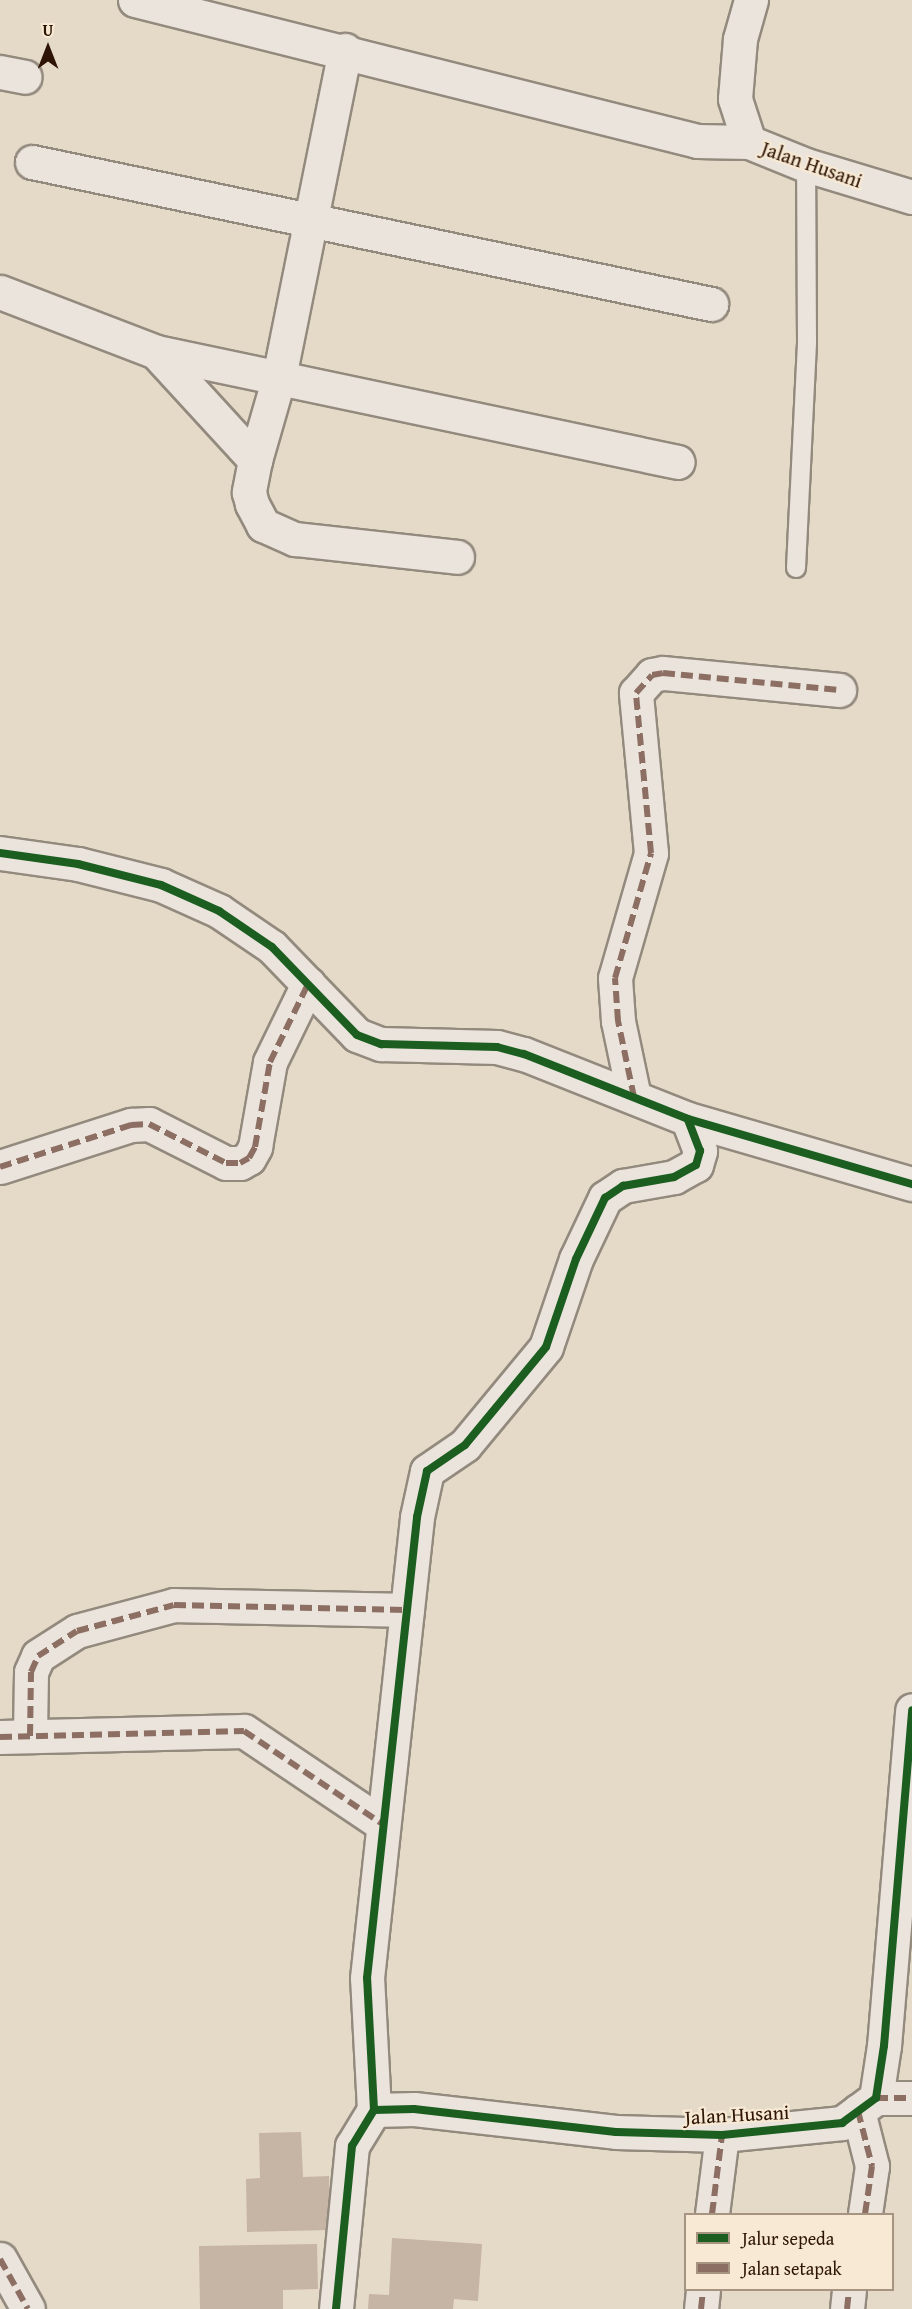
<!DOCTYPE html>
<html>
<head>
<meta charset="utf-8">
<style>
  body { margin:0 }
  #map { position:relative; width:912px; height:2309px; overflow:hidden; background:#e5dac8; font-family:"Gentium Book Plus",serif }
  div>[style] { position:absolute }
  .building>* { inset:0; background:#c6b4a5 }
  .roads { filter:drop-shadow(2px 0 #938a7e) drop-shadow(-2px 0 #938a7e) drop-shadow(0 2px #938a7e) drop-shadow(0 -2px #938a7e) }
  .lane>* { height:18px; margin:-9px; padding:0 9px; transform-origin:9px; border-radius:9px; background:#eae4dc }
  .street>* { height:33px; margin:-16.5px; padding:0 16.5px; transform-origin:16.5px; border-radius:16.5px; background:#eae4dc }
  .quiet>* { height:6px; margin-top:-3px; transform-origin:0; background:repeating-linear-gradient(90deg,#8d6e63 0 12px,transparent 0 18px) }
  .cycleway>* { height:8px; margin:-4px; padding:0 4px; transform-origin:4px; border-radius:4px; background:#1b5e20 }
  span { translate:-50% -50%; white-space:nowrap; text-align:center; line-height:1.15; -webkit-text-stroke:4.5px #f7e9d3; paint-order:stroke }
  .street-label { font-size:20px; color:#2e1404 }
  .legend { position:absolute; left:684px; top:2213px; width:210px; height:78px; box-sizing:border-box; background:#f7e9d3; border:2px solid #a79480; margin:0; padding:8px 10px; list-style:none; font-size:18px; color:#2e1404 }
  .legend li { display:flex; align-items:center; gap:12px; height:30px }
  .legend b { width:30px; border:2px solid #a79480 }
  .north { position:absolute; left:18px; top:18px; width:60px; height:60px; -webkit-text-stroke:4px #f7e9d3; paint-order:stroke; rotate:0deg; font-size:16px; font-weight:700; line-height:24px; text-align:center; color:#2e1404 }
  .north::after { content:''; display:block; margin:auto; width:21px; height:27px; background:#2e1404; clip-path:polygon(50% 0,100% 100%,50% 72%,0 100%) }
</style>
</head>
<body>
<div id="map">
  <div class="building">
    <i style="clip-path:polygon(301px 2132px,303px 2177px,329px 2176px,330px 2230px,247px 2232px,246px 2179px,260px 2178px,259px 2133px)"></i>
    <i style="clip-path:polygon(392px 2238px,482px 2244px,478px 2301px,454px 2299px,453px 2309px,368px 2309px,369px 2294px,389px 2295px)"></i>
    <i style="clip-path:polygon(317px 2244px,318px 2289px,283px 2290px,283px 2309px,200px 2309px,199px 2246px)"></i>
  </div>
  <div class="roads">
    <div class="lane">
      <i style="left:796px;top:568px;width:227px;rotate:-87.2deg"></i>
      <i style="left:807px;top:341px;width:176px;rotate:-90.3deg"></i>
    </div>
    <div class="street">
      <i style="left:135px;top:0;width:579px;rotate:14.08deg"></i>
      <i style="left:697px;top:141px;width:52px;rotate:1.1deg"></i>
      <i style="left:751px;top:0;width:41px;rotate:105.8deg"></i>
      <i style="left:740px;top:39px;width:60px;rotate:94.8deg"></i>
      <i style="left:735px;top:99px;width:45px;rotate:72deg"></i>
      <i style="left:749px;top:142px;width:61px;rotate:22deg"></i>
      <i style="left:806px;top:165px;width:111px;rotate:16.8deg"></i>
      <i style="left:345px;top:50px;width:334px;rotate:101.4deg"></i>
      <i style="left:279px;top:377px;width:86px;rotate:106.1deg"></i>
      <i style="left:255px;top:460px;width:33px;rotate:101deg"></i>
      <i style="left:249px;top:492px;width:12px;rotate:76deg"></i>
      <i style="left:252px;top:504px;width:24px;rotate:62deg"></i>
      <i style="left:263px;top:525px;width:35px;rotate:24deg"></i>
      <i style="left:295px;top:539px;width:163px;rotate:6.3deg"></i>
      <i style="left:0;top:72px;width:25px;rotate:11deg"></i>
      <i style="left:32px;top:162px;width:694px;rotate:11.81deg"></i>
      <i style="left:0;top:292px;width:167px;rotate:21deg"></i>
      <i style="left:156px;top:352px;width:533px;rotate:11.9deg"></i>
      <i style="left:156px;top:352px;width:147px;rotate:47.5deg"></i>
      <i style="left:0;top:853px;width:79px;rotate:8deg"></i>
      <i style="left:78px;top:864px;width:86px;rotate:14.2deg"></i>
      <i style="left:161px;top:885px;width:64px;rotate:24.1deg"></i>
      <i style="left:219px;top:911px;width:64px;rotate:34.2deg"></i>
      <i style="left:272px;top:947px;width:122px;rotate:46deg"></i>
      <i style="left:357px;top:1035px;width:26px;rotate:21deg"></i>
      <i style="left:381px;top:1044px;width:116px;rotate:1.5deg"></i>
      <i style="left:497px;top:1047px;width:28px;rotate:15deg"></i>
      <i style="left:524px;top:1054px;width:176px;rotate:21.6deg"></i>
      <i style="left:688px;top:1119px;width:233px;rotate:16.2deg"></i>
      <i style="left:634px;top:1097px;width:78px;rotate:-101.9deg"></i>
      <i style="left:618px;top:1021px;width:43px;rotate:-94deg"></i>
      <i style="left:615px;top:978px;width:130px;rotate:-73.9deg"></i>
      <i style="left:651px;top:853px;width:161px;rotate:-95.4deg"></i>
      <i style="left:636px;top:693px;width:24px;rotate:-48deg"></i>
      <i style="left:652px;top:675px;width:11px;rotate:-10deg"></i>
      <i style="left:663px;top:673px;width:177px;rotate:5.5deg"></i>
      <i style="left:0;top:1167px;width:138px;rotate:-17.8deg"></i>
      <i style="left:131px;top:1125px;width:18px;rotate:-3deg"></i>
      <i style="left:149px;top:1124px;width:86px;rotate:26.9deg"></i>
      <i style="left:226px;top:1163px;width:14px"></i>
      <i style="left:240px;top:1163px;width:10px;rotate:-29deg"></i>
      <i style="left:249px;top:1158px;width:13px;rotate:-61deg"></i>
      <i style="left:255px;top:1147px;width:86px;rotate:-80deg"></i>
      <i style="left:270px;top:1062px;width:87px;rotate:-64deg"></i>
      <i style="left:30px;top:1736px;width:64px;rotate:-89.1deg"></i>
      <i style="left:31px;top:1672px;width:17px;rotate:-66deg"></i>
      <i style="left:38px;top:1656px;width:46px;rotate:-32.7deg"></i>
      <i style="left:77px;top:1631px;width:100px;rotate:-15deg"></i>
      <i style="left:174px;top:1605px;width:233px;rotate:1.2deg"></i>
      <i style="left:0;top:1737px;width:244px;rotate:-1.4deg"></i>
      <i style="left:244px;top:1731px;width:165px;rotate:33.9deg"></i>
      <i style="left:876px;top:2098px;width:36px"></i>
      <i style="left:374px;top:2110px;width:132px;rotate:-93deg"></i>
      <i style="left:367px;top:1978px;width:464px;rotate:-83.8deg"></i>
      <i style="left:417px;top:1517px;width:47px;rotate:-77.7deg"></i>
      <i style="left:427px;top:1471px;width:46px;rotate:-34.4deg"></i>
      <i style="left:465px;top:1445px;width:127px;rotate:-50.4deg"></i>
      <i style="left:546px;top:1347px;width:93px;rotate:-71.2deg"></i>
      <i style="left:576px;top:1259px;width:68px;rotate:-64.6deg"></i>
      <i style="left:605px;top:1198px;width:22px;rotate:-34deg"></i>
      <i style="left:623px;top:1186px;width:52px;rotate:-10deg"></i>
      <i style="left:674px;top:1177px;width:25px;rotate:-29deg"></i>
      <i style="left:696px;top:1165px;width:15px;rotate:-74deg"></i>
      <i style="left:700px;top:1151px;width:34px;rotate:-111deg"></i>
      <i style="left:858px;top:2111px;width:57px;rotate:75.7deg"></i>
      <i style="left:872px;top:2166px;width:49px;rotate:98.3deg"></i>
      <i style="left:712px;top:2214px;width:80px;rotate:-82.8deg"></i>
      <i style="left:0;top:2259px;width:57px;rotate:60.8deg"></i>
      <i style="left:336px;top:2309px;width:164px;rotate:-84.4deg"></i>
      <i style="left:352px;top:2146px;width:42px;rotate:-58.6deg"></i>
      <i style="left:374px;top:2110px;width:40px;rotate:-1.4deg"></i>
      <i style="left:414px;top:2109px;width:203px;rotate:6.5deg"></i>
      <i style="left:616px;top:2132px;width:106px;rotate:1.6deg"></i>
      <i style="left:722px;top:2135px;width:121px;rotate:-5.7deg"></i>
      <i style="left:842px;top:2123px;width:42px;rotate:-36.3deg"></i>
      <i style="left:876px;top:2098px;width:53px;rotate:-81.3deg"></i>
      <i style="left:884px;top:2046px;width:337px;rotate:-85.2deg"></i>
      <i style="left:701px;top:2309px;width:19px;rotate:-84deg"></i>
      <i style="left:847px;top:2309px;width:19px;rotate:-84deg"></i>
    </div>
  </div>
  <div class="quiet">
    <i style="left:634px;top:1097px;width:78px;rotate:-101.9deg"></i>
    <i style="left:618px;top:1021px;width:43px;rotate:-94deg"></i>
    <i style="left:615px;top:978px;width:130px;rotate:-73.9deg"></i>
    <i style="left:651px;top:853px;width:161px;rotate:-95.4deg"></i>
    <i style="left:636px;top:693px;width:24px;rotate:-48deg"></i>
    <i style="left:652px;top:675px;width:11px;rotate:-10deg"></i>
    <i style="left:663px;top:673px;width:177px;rotate:5.5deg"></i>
    <i style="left:0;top:1167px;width:138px;rotate:-17.8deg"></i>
    <i style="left:131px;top:1125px;width:18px;rotate:-3deg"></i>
    <i style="left:149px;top:1124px;width:86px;rotate:26.9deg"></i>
    <i style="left:226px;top:1163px;width:14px"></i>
    <i style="left:240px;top:1163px;width:10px;rotate:-29deg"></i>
    <i style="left:249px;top:1158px;width:13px;rotate:-61deg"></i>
    <i style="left:255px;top:1147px;width:86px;rotate:-80deg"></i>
    <i style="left:270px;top:1062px;width:87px;rotate:-64deg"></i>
    <i style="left:30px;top:1736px;width:64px;rotate:-89.1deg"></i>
    <i style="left:31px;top:1672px;width:17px;rotate:-66deg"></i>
    <i style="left:38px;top:1656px;width:46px;rotate:-32.7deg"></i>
    <i style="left:77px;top:1631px;width:100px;rotate:-15deg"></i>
    <i style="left:174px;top:1605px;width:233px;rotate:1.2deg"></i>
    <i style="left:0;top:1737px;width:244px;rotate:-1.4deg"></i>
    <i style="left:244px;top:1731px;width:165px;rotate:33.9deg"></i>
    <i style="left:876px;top:2098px;width:36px"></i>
    <i style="left:858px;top:2111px;width:57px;rotate:75.7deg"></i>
    <i style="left:872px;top:2166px;width:49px;rotate:98.3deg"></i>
    <i style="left:712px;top:2214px;width:80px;rotate:-82.8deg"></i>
    <i style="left:0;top:2259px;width:57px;rotate:60.8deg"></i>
    <i style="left:701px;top:2309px;width:19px;rotate:-84deg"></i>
    <i style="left:847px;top:2309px;width:19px;rotate:-84deg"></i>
  </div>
  <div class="cycleway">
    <i style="left:0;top:853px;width:79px;rotate:8deg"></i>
    <i style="left:78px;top:864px;width:86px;rotate:14.2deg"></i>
    <i style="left:161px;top:885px;width:64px;rotate:24.1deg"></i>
    <i style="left:219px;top:911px;width:64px;rotate:34.2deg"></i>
    <i style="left:272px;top:947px;width:122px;rotate:46deg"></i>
    <i style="left:357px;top:1035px;width:26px;rotate:21deg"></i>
    <i style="left:381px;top:1044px;width:116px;rotate:1.5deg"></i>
    <i style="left:497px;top:1047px;width:28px;rotate:15deg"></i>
    <i style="left:524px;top:1054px;width:176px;rotate:21.6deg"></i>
    <i style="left:688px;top:1119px;width:233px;rotate:16.2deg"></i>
    <i style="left:374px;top:2110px;width:132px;rotate:-93deg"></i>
    <i style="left:367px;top:1978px;width:464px;rotate:-83.8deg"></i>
    <i style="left:417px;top:1517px;width:47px;rotate:-77.7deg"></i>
    <i style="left:427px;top:1471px;width:46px;rotate:-34.4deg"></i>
    <i style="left:465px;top:1445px;width:127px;rotate:-50.4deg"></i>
    <i style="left:546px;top:1347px;width:93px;rotate:-71.2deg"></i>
    <i style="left:576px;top:1259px;width:68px;rotate:-64.6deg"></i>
    <i style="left:605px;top:1198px;width:22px;rotate:-34deg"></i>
    <i style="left:623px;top:1186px;width:52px;rotate:-10deg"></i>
    <i style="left:674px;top:1177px;width:25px;rotate:-29deg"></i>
    <i style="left:696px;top:1165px;width:15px;rotate:-74deg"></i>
    <i style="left:700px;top:1151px;width:34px;rotate:-111deg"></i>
    <i style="left:336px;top:2309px;width:164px;rotate:-84.4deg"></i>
    <i style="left:352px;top:2146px;width:42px;rotate:-58.6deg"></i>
    <i style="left:374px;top:2110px;width:40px;rotate:-1.4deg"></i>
    <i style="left:414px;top:2109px;width:203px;rotate:6.5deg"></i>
    <i style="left:616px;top:2132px;width:106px;rotate:1.6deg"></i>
    <i style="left:722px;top:2135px;width:121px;rotate:-5.7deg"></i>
    <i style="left:842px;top:2123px;width:42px;rotate:-36.3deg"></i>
    <i style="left:876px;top:2098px;width:53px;rotate:-81.3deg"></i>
    <i style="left:884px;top:2046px;width:337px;rotate:-85.2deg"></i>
  </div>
  <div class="street-label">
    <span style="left:812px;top:164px;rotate:19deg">Jalan Husani</span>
    <span style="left:737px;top:2114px;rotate:-3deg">Jalan Husani</span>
  </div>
  <ul class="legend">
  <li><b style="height:8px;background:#1b5e20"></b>Jalur sepeda</li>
  <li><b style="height:8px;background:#8d6e63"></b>Jalan setapak</li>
  </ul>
  <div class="north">U</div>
</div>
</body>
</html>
